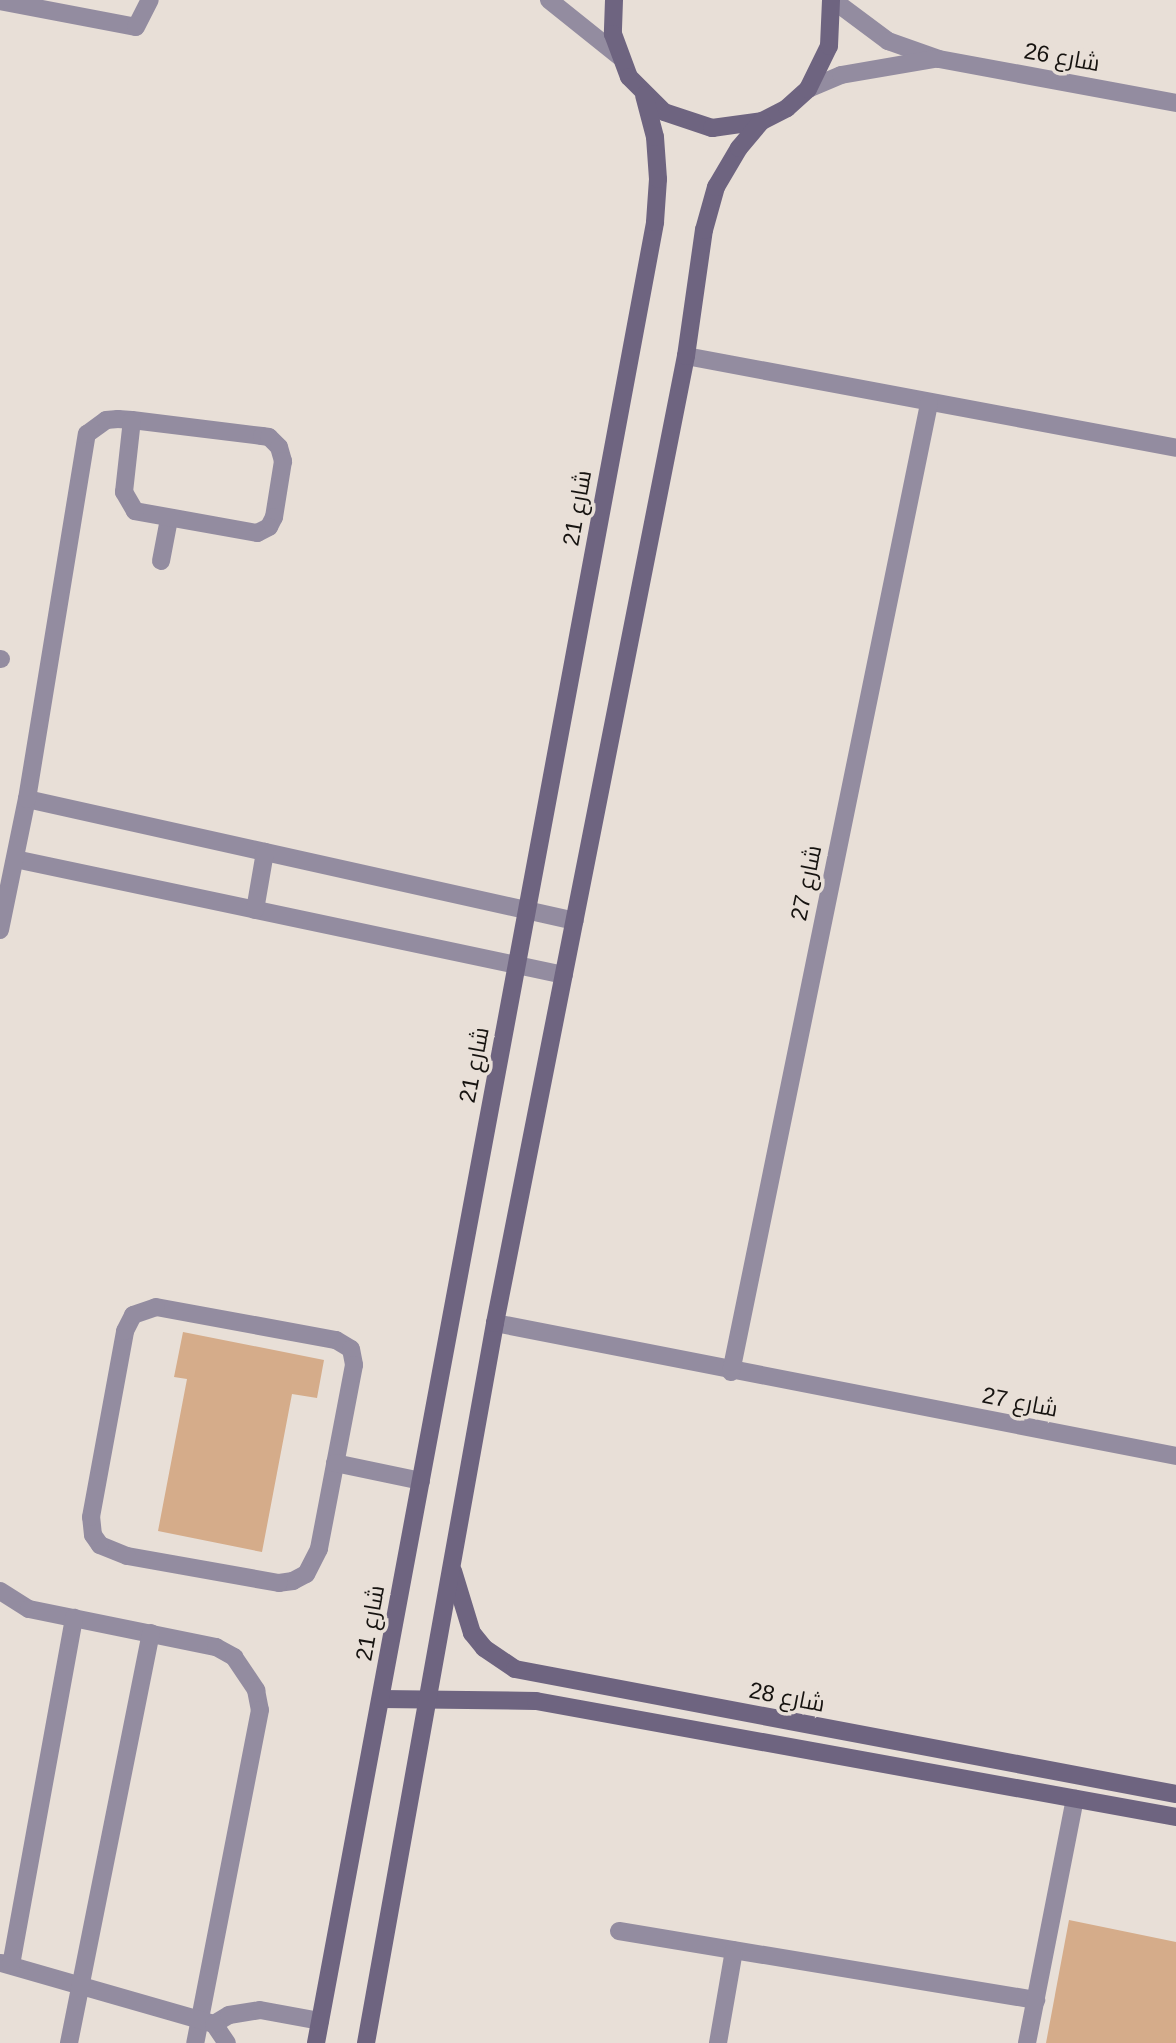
<!DOCTYPE html>
<html>
<head>
<meta charset="utf-8">
<style>
  body { margin:0 }
  #map { position:relative; width:1176px; height:2043px; overflow:hidden; background:#e8dfd7; font-family:Arial,Cairo,sans-serif }
  div>[style] { position:absolute }
  .building>* { inset:0; background:#d5ac8a }
  .lane>* { height:18px; margin:-9px; padding:0 9px; transform-origin:9px; border-radius:9px; background:#938ca0 }
  .street>* { height:18px; margin:-9px; padding:0 9px; transform-origin:9px; border-radius:9px; background:#938ca0 }
  .secondary>* { height:18px; margin:-9px; padding:0 9px; transform-origin:9px; border-radius:9px; background:#6e6480 }
  span { translate:-50% -50%; white-space:nowrap; text-align:center; line-height:1.15; -webkit-text-stroke:7px #e8dfd7; paint-order:stroke }
  .street-label { font-size:23px; color:#161310 }
</style>
</head>
<body>
<div id="map">
  <div class="building">
    <i style="clip-path:polygon(183px 1332px,324px 1360px,317px 1398px,292px 1394px,262px 1552px,158px 1531px,187px 1379px,174px 1377px)"></i>
    <i style="clip-path:polygon(1069px 1920px,1176px 1942px,1176px 2043px,1046px 2043px)"></i>
  </div>
  <div class="lane">
    <i style="left:0;top:1px;width:138px;rotate:10.8deg"></i>
    <i style="left:136px;top:27px;width:30px;rotate:-63deg"></i>
    <i style="left:161px;top:561px;width:43px;rotate:-79.2deg"></i>
    <i style="left:0;top:659px;width:1px"></i>
    <i style="left:27px;top:799px;width:561px;rotate:12.55deg"></i>
    <i style="left:15px;top:859px;width:561px;rotate:11.93deg"></i>
    <i style="left:255px;top:910px;width:59px;rotate:-80.2deg"></i>
    <i style="left:0;top:930px;width:134px;rotate:-78.4deg"></i>
    <i style="left:27px;top:799px;width:370px;rotate:-80.7deg"></i>
    <i style="left:87px;top:434px;width:24px;rotate:-36deg"></i>
    <i style="left:106px;top:420px;width:12px;rotate:-5deg"></i>
    <i style="left:118px;top:419px;width:14px;rotate:4deg"></i>
    <i style="left:132px;top:420px;width:131px;rotate:7deg"></i>
    <i style="left:262px;top:436px;width:7px;rotate:8deg"></i>
    <i style="left:269px;top:437px;width:14px;rotate:45deg"></i>
    <i style="left:279px;top:447px;width:15px;rotate:74deg"></i>
    <i style="left:283px;top:461px;width:57px;rotate:99.1deg"></i>
    <i style="left:274px;top:517px;width:11px;rotate:117deg"></i>
    <i style="left:269px;top:527px;width:13px;rotate:153deg"></i>
    <i style="left:257px;top:533px;width:124px;rotate:-169.8deg"></i>
    <i style="left:135px;top:511px;width:22px;rotate:-120deg"></i>
    <i style="left:124px;top:492px;width:72px;rotate:-83.7deg"></i>
    <i style="left:156px;top:1307px;width:183px;rotate:10.4deg"></i>
    <i style="left:336px;top:1340px;width:17px;rotate:31deg"></i>
    <i style="left:351px;top:1349px;width:16px;rotate:79deg"></i>
    <i style="left:354px;top:1365px;width:187px;rotate:100.8deg"></i>
    <i style="left:319px;top:1549px;width:28px;rotate:117deg"></i>
    <i style="left:306px;top:1574px;width:15px;rotate:152deg"></i>
    <i style="left:293px;top:1581px;width:14px;rotate:172deg"></i>
    <i style="left:279px;top:1583px;width:154px;rotate:-169.9deg"></i>
    <i style="left:127px;top:1556px;width:29px;rotate:-158deg"></i>
    <i style="left:100px;top:1545px;width:12px;rotate:-125deg"></i>
    <i style="left:93px;top:1535px;width:18px;rotate:-96deg"></i>
    <i style="left:91px;top:1517px;width:189px;rotate:-79.6deg"></i>
    <i style="left:125px;top:1331px;width:18px;rotate:-63deg"></i>
    <i style="left:133px;top:1315px;width:24px;rotate:-19deg"></i>
    <i style="left:335px;top:1463px;width:88px;rotate:11.8deg"></i>
    <i style="left:0;top:1591px;width:34px;rotate:32deg"></i>
    <i style="left:29px;top:1609px;width:191px;rotate:11.5deg"></i>
    <i style="left:216px;top:1647px;width:21px;rotate:29deg"></i>
    <i style="left:234px;top:1657px;width:40px;rotate:56deg"></i>
    <i style="left:256px;top:1690px;width:20px;rotate:79deg"></i>
    <i style="left:260px;top:1710px;width:339px;rotate:101deg"></i>
    <i style="left:619px;top:1931px;width:423px;rotate:9.4deg"></i>
    <i style="left:1px;top:1963px;width:222px;rotate:16deg"></i>
    <i style="left:214px;top:2024px;width:23px;rotate:56deg"></i>
    <i style="left:11px;top:1965px;width:353px;rotate:-79.7deg"></i>
    <i style="left:214px;top:2024px;width:17px;rotate:-31deg"></i>
    <i style="left:229px;top:2015px;width:31px;rotate:-9deg"></i>
    <i style="left:260px;top:2010px;width:61px;rotate:10.4deg"></i>
    <i style="left:69px;top:2043px;width:418px;rotate:-78.7deg"></i>
    <i style="left:718px;top:2043px;width:94px;rotate:-80.2deg"></i>
    <i style="left:1027px;top:2043px;width:249px;rotate:-78.9deg"></i>
  </div>
  <div class="street">
    <i style="left:549px;top:0;width:90px;rotate:38.7deg"></i>
    <i style="left:833px;top:0;width:69px;rotate:36.7deg"></i>
    <i style="left:888px;top:41px;width:54px;rotate:19.4deg"></i>
    <i style="left:939px;top:59px;width:241px;rotate:10.5deg"></i>
    <i style="left:808px;top:89px;width:36px;rotate:-23deg"></i>
    <i style="left:841px;top:75px;width:95px;rotate:-9.7deg"></i>
    <i style="left:686px;top:356px;width:499px;rotate:10.6deg"></i>
    <i style="left:495px;top:1323px;width:694px;rotate:11.05deg"></i>
    <i style="left:731px;top:1372px;width:988px;rotate:-78.44deg"></i>
  </div>
  <div class="secondary">
    <i style="left:614px;top:0;width:34px;rotate:92deg"></i>
    <i style="left:613px;top:34px;width:46px;rotate:69.6deg"></i>
    <i style="left:629px;top:77px;width:49px;rotate:45deg"></i>
    <i style="left:664px;top:112px;width:51px;rotate:18.4deg"></i>
    <i style="left:712px;top:128px;width:50px;rotate:-8deg"></i>
    <i style="left:762px;top:121px;width:28px;rotate:-27deg"></i>
    <i style="left:787px;top:108px;width:28px;rotate:-42deg"></i>
    <i style="left:808px;top:89px;width:48px;rotate:-64deg"></i>
    <i style="left:829px;top:46px;width:46px;rotate:-87.5deg"></i>
    <i style="left:453px;top:1571px;width:65px;rotate:73deg"></i>
    <i style="left:472px;top:1633px;width:19px;rotate:51deg"></i>
    <i style="left:484px;top:1648px;width:37px;rotate:34deg"></i>
    <i style="left:515px;top:1669px;width:673px;rotate:10.71deg"></i>
    <i style="left:381px;top:1699px;width:155px;rotate:0.7deg"></i>
    <i style="left:536px;top:1701px;width:650px;rotate:10.27deg"></i>
    <i style="left:316px;top:2043px;width:1852px;rotate:-79.45deg"></i>
    <i style="left:655px;top:222px;width:43px;rotate:-86deg"></i>
    <i style="left:658px;top:179px;width:42px;rotate:-94.1deg"></i>
    <i style="left:655px;top:137px;width:43px;rotate:-104.7deg"></i>
    <i style="left:366px;top:2043px;width:731px;rotate:-79.84deg"></i>
    <i style="left:495px;top:1323px;width:986px;rotate:-78.83deg"></i>
    <i style="left:686px;top:356px;width:127px;rotate:-81.9deg"></i>
    <i style="left:704px;top:230px;width:45px;rotate:-74.4deg"></i>
    <i style="left:716px;top:187px;width:45px;rotate:-59.5deg"></i>
    <i style="left:739px;top:148px;width:35px;rotate:-50deg"></i>
  </div>
  <div class="street-label">
    <span style="left:1062px;top:57px;rotate:10deg">شارع 26</span>
    <span style="left:577px;top:508px;rotate:-80deg">شارع 21</span>
    <span style="left:806px;top:883px;rotate:-78deg">شارع 27</span>
    <span style="left:474px;top:1065px;rotate:-79deg">شارع 21</span>
    <span style="left:1020px;top:1402px;rotate:11deg">شارع 27</span>
    <span style="left:370px;top:1623px;rotate:-80deg">شارع 21</span>
    <span style="left:787px;top:1697px;rotate:11deg">شارع 28</span>
  </div>
</div>
</body>
</html>
